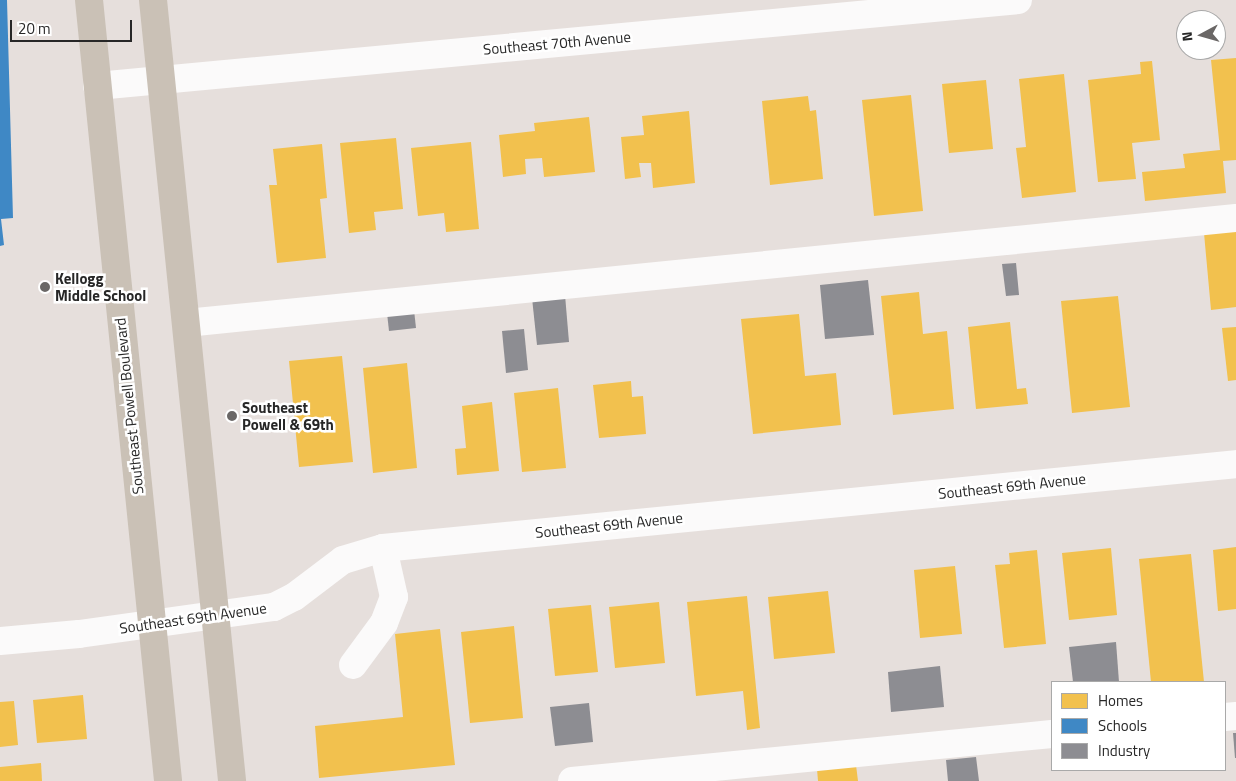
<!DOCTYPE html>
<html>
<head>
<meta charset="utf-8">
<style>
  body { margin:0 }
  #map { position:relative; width:1236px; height:781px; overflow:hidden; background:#e6dfdc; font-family:"Titillium Web",sans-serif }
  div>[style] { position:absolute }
  .homes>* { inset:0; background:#f2c14e }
  .schools>* { inset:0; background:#3f88c5 }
  .industry>* { inset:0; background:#8d8d92 }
  .minor>* { height:28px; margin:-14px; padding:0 14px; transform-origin:14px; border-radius:14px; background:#fbfafa }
  .major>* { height:28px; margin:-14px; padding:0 14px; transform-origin:14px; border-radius:14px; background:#cac1b6 }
  .dots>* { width:14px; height:14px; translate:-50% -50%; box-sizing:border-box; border:2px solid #fff; border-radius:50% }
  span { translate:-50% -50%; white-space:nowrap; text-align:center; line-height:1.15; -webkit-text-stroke:5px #fff; paint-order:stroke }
  .street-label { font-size:15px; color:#272727 }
  .poi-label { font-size:15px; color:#272727; font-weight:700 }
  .left { translate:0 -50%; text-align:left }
  .legend { position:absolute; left:1051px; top:681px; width:175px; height:90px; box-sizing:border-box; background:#fff; border:1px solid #a9a9a9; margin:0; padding:6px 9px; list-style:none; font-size:15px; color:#272727 }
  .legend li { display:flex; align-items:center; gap:10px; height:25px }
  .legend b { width:25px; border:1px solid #a9a9a9 }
  .north { position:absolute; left:1176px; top:10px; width:50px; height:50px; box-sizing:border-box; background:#fff; border:1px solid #a9a9a9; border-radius:50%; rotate:264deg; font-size:14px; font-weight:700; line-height:20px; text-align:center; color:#272727 }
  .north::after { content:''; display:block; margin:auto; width:18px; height:22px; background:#6a6766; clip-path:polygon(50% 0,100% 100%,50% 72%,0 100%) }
  .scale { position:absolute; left:10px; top:20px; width:122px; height:22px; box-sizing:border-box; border:2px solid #272727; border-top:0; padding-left:6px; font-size:15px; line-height:18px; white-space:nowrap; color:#272727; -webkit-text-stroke:4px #fff; paint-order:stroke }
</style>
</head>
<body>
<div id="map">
  <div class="homes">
    <i style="clip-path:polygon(1236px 58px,1236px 160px,1223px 161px,1226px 193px,1145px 201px,1142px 172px,1185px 168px,1183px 154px,1220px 150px,1211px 60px)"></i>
    <i style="clip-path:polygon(1152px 61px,1160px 140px,1132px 143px,1136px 179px,1098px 182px,1088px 80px,1141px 74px,1140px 62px)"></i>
    <i style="clip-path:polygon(1064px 74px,1076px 192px,1022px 198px,1016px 148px,1026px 147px,1019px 79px)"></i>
    <i style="clip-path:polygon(986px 80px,993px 149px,949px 153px,942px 84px)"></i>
    <i style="clip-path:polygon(911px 95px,923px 211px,874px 216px,862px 100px)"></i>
    <i style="clip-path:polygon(808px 96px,810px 111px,816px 110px,823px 179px,770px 185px,762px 101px)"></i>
    <i style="clip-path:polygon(689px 111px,695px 183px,653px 188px,651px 163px,639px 163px,641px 177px,625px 179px,621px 137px,644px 135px,642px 116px)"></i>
    <i style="clip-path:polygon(589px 117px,595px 172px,544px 177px,542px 158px,525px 159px,526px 174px,503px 177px,499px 135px,535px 131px,534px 123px)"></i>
    <i style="clip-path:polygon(396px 138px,403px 209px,374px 212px,376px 230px,349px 233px,340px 143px)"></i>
    <i style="clip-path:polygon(471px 142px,479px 229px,446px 232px,444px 213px,418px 216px,411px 148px)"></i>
    <i style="clip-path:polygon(322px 144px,327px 198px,320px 199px,326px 258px,277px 263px,269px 185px,277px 185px,273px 149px)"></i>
    <i style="clip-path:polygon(1236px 230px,1236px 307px,1211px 310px,1204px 233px)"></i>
    <i style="clip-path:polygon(919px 292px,923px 334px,947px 331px,954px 409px,893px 415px,881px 296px)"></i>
    <i style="clip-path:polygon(1118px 296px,1130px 407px,1072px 413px,1061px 301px)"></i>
    <i style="clip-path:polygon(799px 314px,805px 376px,836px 373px,841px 425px,753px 434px,741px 319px)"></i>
    <i style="clip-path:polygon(1010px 322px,1017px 389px,1026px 388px,1028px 404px,976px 409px,968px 327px)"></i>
    <i style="clip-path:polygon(1236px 327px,1236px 380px,1228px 381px,1222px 328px)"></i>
    <i style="clip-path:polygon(342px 356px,353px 462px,299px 467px,289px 361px)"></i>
    <i style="clip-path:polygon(407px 363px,417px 468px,373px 473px,363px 368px)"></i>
    <i style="clip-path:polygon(631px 381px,632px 397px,643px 396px,646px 434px,599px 438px,593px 385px)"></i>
    <i style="clip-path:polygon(558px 388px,566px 468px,522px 472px,514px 393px)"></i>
    <i style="clip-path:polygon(492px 402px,499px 471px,457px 475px,455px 449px,466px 448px,462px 406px)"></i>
    <i style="clip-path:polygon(1236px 547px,1236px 609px,1218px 611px,1213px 550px)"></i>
    <i style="clip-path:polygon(1111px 548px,1117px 615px,1069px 620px,1062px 553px)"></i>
    <i style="clip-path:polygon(1037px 550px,1046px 644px,1004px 648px,995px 565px,1010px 564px,1009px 553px)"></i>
    <i style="clip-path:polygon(1191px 554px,1204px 682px,1151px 682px,1139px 559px)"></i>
    <i style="clip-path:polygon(955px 566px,962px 634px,920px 638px,914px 570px)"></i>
    <i style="clip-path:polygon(828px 591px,835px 653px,774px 659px,768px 597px)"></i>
    <i style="clip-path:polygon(747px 596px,760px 728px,747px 730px,743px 691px,696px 696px,687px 602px)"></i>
    <i style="clip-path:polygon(659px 602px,665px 663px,615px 668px,609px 607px)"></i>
    <i style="clip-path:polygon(591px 605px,598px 672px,555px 676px,548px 609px)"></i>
    <i style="clip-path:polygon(514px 626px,523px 718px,470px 723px,461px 632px)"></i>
    <i style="clip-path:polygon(440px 629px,455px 765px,319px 778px,315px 726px,403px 717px,395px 634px)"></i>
    <i style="clip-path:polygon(83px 695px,87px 739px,37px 743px,33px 700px)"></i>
    <i style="clip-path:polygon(14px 701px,18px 745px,0 747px,0 702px)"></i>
    <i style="clip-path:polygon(41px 763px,42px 781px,0 781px,0 767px)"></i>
    <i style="clip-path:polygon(856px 765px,858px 781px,818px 781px,817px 769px)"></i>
  </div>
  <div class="schools">
    <i style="clip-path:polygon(0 0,7px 0,13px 218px,1px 219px,4px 245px,0 246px)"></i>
  </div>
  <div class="industry">
    <i style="clip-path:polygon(1016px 263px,1019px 295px,1006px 296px,1002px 264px)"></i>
    <i style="clip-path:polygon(868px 280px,874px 335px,825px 339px,820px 285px)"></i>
    <i style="clip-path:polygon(565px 295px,569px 342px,537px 345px,532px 298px)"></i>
    <i style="clip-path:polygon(414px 310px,416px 328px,389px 331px,387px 313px)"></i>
    <i style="clip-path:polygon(524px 329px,528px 370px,506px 373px,502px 331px)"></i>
    <i style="clip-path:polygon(1116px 642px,1119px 682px,1073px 682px,1069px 647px)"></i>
    <i style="clip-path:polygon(940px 666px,944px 707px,891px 712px,888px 672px)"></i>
    <i style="clip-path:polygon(589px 703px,593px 742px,555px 746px,550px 707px)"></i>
    <i style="clip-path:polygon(1233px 733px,1236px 733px,1236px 758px,1235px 758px)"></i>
    <i style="clip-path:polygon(976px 757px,979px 781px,948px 781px,946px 760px)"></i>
  </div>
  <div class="minor">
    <i style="left:97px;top:86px;width:925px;rotate:-5.33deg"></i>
    <i style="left:186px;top:323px;width:1055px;rotate:-5.71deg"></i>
    <i style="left:0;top:641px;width:79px;rotate:-5.1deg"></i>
    <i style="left:79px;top:634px;width:197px;rotate:-7.9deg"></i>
    <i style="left:274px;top:607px;width:22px;rotate:-27deg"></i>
    <i style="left:294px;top:597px;width:61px;rotate:-37.1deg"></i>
    <i style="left:343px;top:560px;width:42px;rotate:-16.7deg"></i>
    <i style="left:383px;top:548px;width:857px;rotate:-5.62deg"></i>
    <i style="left:353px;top:665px;width:52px;rotate:-53.6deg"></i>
    <i style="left:384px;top:623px;width:28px;rotate:-69deg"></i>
    <i style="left:394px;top:597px;width:50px;rotate:-102.7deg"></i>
    <i style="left:1225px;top:717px;width:11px;rotate:-5deg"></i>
    <i style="left:572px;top:781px;width:482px;rotate:-5.6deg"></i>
  </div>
  <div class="major">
    <i style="left:89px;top:0;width:785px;rotate:84.22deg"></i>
    <i style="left:153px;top:0;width:785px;rotate:84.22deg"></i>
  </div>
  <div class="dots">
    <i style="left:45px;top:287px;background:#6a6766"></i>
    <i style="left:232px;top:416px;background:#6a6766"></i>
  </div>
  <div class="street-label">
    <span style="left:557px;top:43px;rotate:-5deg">Southeast 70th Avenue</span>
    <span style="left:129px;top:406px;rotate:-96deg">Southeast Powell Boulevard</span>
    <span style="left:1012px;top:486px;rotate:-6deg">Southeast 69th Avenue</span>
    <span style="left:609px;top:525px;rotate:-6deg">Southeast 69th Avenue</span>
    <span style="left:193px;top:618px;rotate:-8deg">Southeast 69th Avenue</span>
  </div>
  <div class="poi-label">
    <span class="left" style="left:55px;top:287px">Kellogg<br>Middle School</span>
    <span class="left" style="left:242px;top:416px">Southeast<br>Powell &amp; 69th</span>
  </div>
  <ul class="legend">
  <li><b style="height:14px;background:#f2c14e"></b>Homes</li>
  <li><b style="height:14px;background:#3f88c5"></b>Schools</li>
  <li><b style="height:14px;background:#8d8d92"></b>Industry</li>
  </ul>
  <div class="north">N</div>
  <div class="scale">20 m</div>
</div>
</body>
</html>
